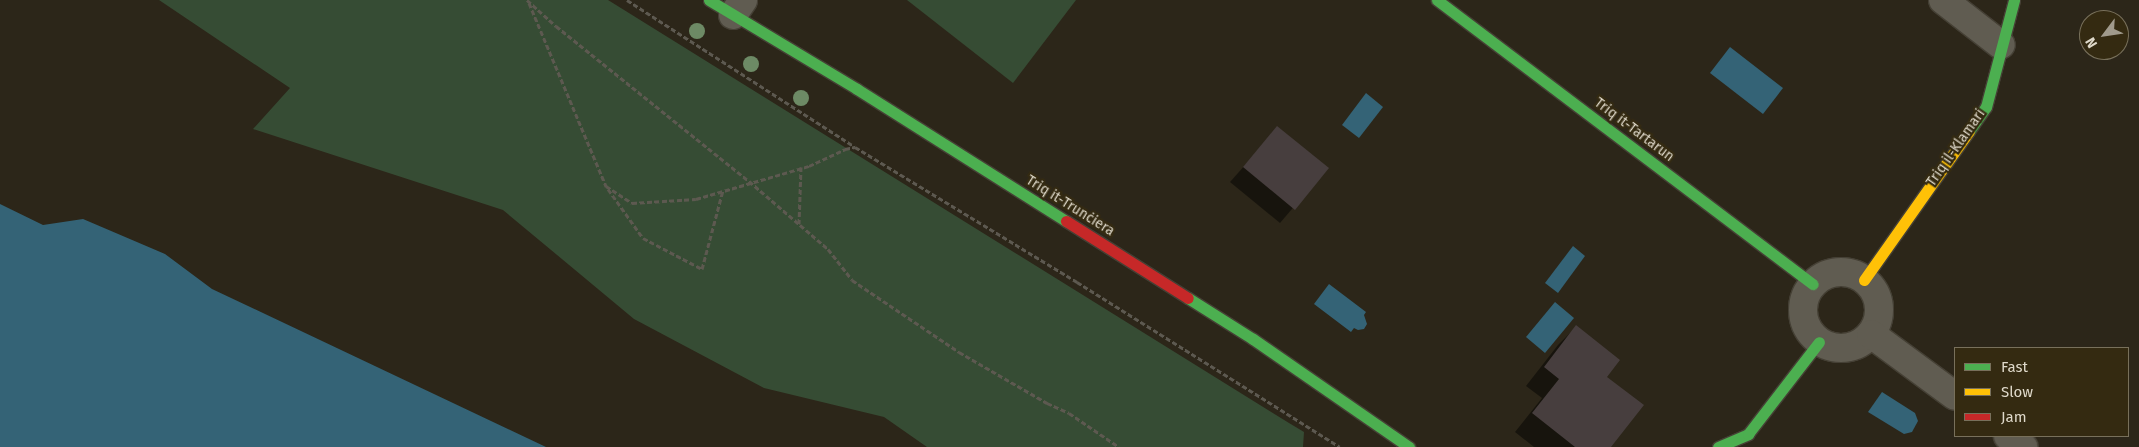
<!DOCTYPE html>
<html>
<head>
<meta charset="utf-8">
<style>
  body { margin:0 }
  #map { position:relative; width:2139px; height:447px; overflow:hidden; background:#2c2619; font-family:"Fira Sans",sans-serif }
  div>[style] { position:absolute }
  .green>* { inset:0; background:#364c34 }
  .water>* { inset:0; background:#346376 }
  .shadow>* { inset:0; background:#0007 }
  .building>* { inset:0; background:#473e3e }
  .path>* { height:3px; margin-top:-1.5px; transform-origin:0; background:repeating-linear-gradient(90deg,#5d5950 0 5px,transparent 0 7.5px) }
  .roads { filter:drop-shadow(1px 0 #454035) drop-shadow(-1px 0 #454035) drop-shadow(0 1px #454035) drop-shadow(0 -1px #454035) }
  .street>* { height:28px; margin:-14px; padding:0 14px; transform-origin:14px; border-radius:14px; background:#605c51 }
  .street>.ring { margin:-14px; padding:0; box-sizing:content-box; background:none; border:28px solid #605c51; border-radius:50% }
  .fast>* { height:11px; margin:-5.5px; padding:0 5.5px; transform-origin:5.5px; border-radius:5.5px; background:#4caf50 }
  .slow>* { height:11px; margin:-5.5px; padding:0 5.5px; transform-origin:5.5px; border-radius:5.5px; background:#ffc107 }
  .jam>* { height:11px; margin:-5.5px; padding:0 5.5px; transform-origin:5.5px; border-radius:5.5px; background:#c62828 }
  .trees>* { width:16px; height:16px; margin:-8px; border-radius:50%; background:#6d8a65 }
  span { translate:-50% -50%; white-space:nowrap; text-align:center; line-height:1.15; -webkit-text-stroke:4.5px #342a11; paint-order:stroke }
  .street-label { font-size:14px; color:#dfd9ca }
  .legend { position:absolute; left:1954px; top:347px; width:175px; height:90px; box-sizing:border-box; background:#342a11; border:1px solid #78705b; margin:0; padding:6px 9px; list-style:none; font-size:15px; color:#dfd9ca }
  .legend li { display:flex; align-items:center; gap:10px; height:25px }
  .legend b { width:25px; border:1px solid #78705b }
  .north { position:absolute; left:2079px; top:10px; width:50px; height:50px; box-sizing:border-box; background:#342a11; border:1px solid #78705b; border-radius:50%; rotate:239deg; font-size:14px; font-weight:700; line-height:20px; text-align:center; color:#dfd9ca }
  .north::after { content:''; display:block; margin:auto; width:18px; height:22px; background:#a09a8c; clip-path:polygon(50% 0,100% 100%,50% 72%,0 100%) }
</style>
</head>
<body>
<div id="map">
  <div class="green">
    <i style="clip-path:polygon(159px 0,608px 0,1289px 423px,1304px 432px,1303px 447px,927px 447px,884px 417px,764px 388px,634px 319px,503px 210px,253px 129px,290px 88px)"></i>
    <i style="clip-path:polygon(907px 0,1076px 0,1013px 83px)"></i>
  </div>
  <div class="water">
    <i style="clip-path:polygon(1730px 47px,1783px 88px,1763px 114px,1710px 73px)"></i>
    <i style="clip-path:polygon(1366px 93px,1383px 107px,1359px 138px,1342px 125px)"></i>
    <i style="clip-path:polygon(0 204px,43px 225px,83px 219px,165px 254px,212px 289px,546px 447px,0 447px)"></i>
    <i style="clip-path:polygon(1573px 246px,1585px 256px,1558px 293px,1545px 283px)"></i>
    <i style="clip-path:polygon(1329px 284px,1366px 312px,1364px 315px,1367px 324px,1364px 329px,1358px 330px,1354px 328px,1351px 332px,1314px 304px)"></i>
    <i style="clip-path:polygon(1555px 302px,1574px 318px,1545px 353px,1526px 337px)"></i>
    <i style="clip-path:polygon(1882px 392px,1915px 413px,1918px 421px,1912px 432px,1904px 434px,1868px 412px)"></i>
  </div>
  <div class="shadow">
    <i style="clip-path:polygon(1278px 128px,1327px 168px,1280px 223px,1230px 182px)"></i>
    <i style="clip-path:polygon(1576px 327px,1605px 377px,1609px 447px,1534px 447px,1515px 432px,1542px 398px,1526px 386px,1558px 345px)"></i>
  </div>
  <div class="building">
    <i style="clip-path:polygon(1277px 126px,1329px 168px,1295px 210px,1243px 167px)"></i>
    <i style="clip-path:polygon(1576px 325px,1620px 360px,1607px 377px,1644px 405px,1611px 447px,1575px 447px,1532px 413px,1559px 379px,1544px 367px)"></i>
  </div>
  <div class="path">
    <i style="left:527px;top:0;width:39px;rotate:42deg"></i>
    <i style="left:556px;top:26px;width:248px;rotate:38.8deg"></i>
    <i style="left:749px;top:181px;width:104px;rotate:40.7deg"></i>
    <i style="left:828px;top:249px;width:39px;rotate:52deg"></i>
    <i style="left:852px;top:280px;width:129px;rotate:33.9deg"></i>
    <i style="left:959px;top:352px;width:102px;rotate:30.1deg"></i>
    <i style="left:1047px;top:403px;width:24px;rotate:24deg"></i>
    <i style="left:1069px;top:413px;width:60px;rotate:34.2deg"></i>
    <i style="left:627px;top:0;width:271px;rotate:32.8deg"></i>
    <i style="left:855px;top:147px;width:260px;rotate:31.3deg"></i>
    <i style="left:1077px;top:282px;width:310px;rotate:32.1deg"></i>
    <i style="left:529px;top:3px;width:199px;rotate:67.2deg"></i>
    <i style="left:606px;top:186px;width:31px;rotate:33deg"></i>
    <i style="left:632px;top:203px;width:64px;rotate:-3.6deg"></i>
    <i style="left:696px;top:199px;width:118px;rotate:-16.3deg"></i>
    <i style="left:809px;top:166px;width:40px;rotate:-25deg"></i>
    <i style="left:845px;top:149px;width:10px;rotate:-11deg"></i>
    <i style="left:608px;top:189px;width:60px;rotate:54.5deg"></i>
    <i style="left:643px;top:238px;width:67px;rotate:27.7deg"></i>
    <i style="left:702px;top:269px;width:82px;rotate:-75.1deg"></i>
    <i style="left:799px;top:224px;width:57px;rotate:-88deg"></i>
  </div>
  <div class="roads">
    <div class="street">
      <i style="left:1943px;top:0;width:73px;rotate:37.8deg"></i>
      <i style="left:733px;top:15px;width:18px;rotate:-56deg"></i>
      <i class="ring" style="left:1803px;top:272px;width:48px;height:48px"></i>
      <i style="left:1871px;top:334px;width:104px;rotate:36.4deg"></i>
      <i style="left:2008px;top:436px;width:19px;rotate:36deg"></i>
    </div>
    <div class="fast">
      <i style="left:709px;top:0;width:173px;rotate:31deg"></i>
      <i style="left:857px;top:89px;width:247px;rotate:32.3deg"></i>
      <i style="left:1437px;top:0;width:471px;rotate:37.1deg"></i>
      <i style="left:1969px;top:131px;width:29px;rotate:-55deg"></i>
      <i style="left:1986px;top:107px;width:111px;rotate:-75.3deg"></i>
      <i style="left:1188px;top:298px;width:77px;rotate:32.2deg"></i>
      <i style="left:1253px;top:339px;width:190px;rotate:34.7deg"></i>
      <i style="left:1718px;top:447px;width:33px;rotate:-23deg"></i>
      <i style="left:1748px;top:434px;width:116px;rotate:-52.3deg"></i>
    </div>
    <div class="slow">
      <i style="left:1864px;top:280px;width:182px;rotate:-54.8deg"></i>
    </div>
    <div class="jam">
      <i style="left:1066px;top:221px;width:144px;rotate:32.3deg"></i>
    </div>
  </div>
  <div class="trees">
    <i style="left:697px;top:31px"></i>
    <i style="left:751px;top:64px"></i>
    <i style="left:801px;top:98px"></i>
  </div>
  <div class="street-label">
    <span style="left:1634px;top:130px;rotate:37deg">Triq it-Tartarun</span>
    <span style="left:1956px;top:148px;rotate:-55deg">Triq il-Klamari</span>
    <span style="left:1070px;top:206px;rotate:32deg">Triq it-Trunċiera</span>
  </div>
  <ul class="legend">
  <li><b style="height:6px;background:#4caf50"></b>Fast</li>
  <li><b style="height:6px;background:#ffc107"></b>Slow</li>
  <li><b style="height:6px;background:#c62828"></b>Jam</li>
  </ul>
  <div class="north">N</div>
</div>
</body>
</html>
